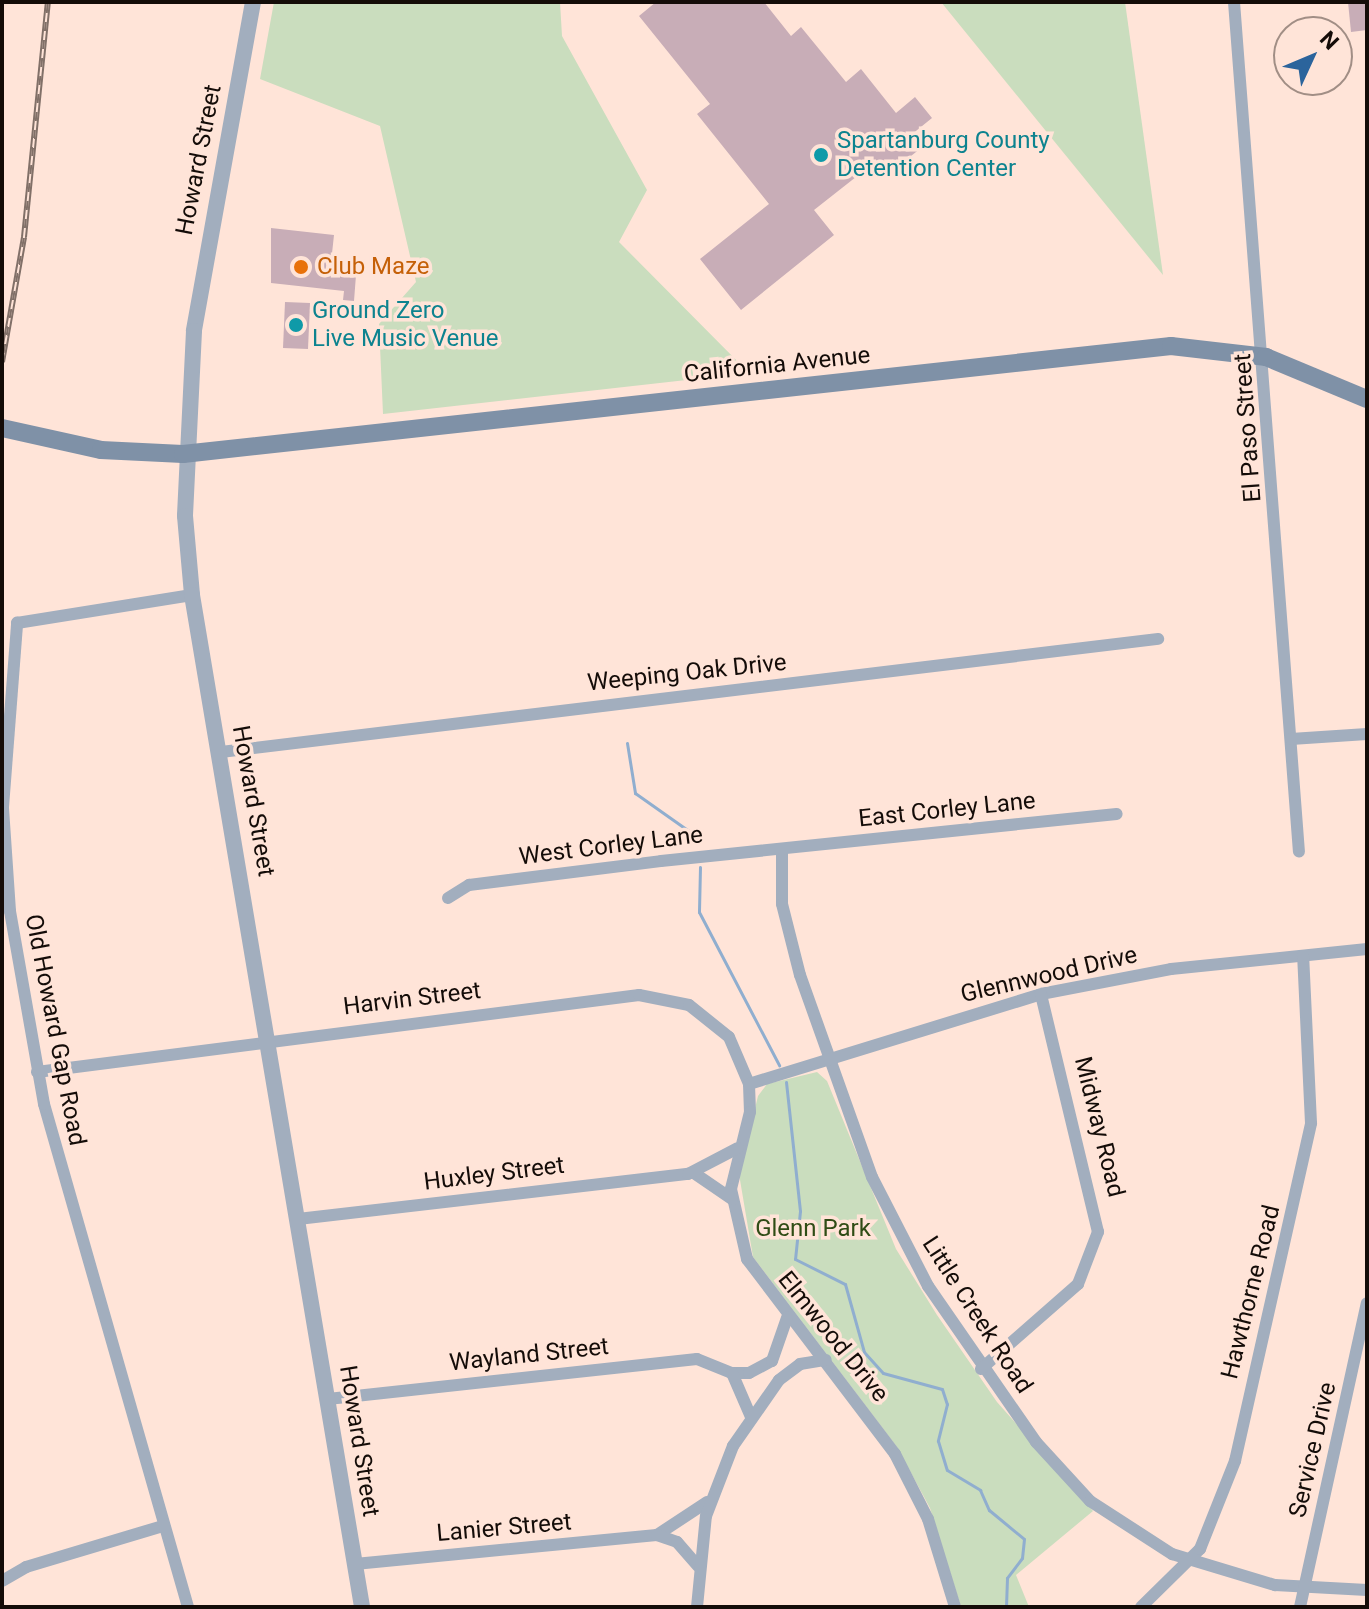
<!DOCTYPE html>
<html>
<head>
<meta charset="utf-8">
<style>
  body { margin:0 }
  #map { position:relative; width:1369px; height:1609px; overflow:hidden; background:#ffe4d8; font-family:Roboto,sans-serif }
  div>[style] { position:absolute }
  .green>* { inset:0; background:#caddbe }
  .stream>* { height:3px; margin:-1.5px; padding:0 1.5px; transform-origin:1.5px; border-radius:1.5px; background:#90aecf }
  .building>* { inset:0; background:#c8adb7 }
  .minor>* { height:12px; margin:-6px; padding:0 6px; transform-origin:6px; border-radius:6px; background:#a2aebe }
  .tertiary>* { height:16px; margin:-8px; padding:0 8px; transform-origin:8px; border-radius:8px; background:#a2aebe }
  .secondary>* { height:18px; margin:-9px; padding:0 9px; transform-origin:9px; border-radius:9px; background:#7f91a7 }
  .rail>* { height:6px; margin-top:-3px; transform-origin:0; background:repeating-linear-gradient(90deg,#ffe4d8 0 9px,#817068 0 18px); box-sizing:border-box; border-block:2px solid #817068 }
  .dots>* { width:22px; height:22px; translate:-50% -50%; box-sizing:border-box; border:4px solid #ffe4d8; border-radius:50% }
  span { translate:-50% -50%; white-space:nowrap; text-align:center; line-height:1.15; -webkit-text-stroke:7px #ffe4d8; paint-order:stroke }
  .culture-label { font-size:24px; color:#0d838f }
  .left { translate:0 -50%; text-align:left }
  .street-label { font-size:24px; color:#140c08 }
  .food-label { font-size:24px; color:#c56008 }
  .park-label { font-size:24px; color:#2f4c15 }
  .frame { position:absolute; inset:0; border:4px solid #140c08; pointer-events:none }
  .north { position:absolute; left:1273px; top:16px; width:80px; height:80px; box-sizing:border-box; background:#ffe4d8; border:2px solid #a18e85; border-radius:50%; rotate:46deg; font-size:22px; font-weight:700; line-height:32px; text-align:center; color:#140c08 }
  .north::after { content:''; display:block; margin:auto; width:28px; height:36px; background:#2b649c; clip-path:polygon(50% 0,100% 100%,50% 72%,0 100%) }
</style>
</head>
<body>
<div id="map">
  <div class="green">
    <i style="clip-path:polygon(274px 2px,560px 2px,562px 36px,647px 190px,619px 242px,749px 373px,383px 414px,379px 324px,416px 282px,380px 126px,260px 79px)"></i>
    <i style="clip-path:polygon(942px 2px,1125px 2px,1163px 275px,941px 2px)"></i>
    <i style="clip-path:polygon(817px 1072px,827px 1081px,896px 1249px,937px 1315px,997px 1402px,1093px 1511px,1016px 1575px,1029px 1607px,961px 1607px,930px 1508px,897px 1447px,753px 1257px,739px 1174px,758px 1096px,767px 1084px)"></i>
  </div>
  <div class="stream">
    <i style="left:627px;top:743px;width:51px;rotate:80.9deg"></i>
    <i style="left:635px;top:793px;width:75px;rotate:35.2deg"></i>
    <i style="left:700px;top:867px;width:45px;rotate:91.3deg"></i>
    <i style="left:699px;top:912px;width:173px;rotate:62.4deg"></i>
    <i style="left:786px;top:1082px;width:130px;rotate:83.8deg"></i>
    <i style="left:800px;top:1211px;width:48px;rotate:95.9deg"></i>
    <i style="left:795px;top:1259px;width:56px;rotate:26.6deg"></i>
    <i style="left:845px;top:1284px;width:71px;rotate:74.4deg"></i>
    <i style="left:864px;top:1352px;width:28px;rotate:48deg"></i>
    <i style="left:883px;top:1373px;width:61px;rotate:15.2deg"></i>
    <i style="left:942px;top:1389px;width:16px;rotate:72deg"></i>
    <i style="left:947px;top:1404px;width:38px;rotate:104deg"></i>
    <i style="left:938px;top:1441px;width:30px;rotate:73deg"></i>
    <i style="left:947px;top:1470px;width:39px;rotate:31deg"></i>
    <i style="left:980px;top:1490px;width:22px;rotate:66deg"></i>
    <i style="left:989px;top:1510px;width:45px;rotate:39.6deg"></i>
    <i style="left:1024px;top:1539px;width:19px;rotate:96deg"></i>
    <i style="left:1022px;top:1558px;width:25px;rotate:127deg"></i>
    <i style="left:1007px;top:1578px;width:29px;rotate:92deg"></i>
  </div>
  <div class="building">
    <i style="clip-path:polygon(656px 2px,764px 2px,791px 36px,801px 27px,846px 82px,861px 69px,896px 113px,915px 97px,932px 118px,911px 135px,921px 148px,886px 176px,875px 162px,814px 210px,834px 235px,741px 310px,700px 259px,769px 204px,697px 114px,710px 104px,639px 16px)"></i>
    <i style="clip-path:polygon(1348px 2px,1367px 2px,1367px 30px,1351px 32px)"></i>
    <i style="clip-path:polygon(271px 228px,334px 235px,330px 272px,356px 275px,354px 301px,343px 300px,344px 291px,271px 283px)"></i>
    <i style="clip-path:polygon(285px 302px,310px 303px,308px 349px,283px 348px)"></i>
  </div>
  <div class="minor">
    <i style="left:1234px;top:2px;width:852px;rotate:85.63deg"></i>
    <i style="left:1291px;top:739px;width:76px;rotate:-3.8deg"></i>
    <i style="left:221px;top:752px;width:944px;rotate:-6.88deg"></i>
    <i style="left:782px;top:849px;width:55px;rotate:90deg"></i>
    <i style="left:782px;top:904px;width:73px;rotate:75.8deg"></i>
    <i style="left:800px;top:975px;width:214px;rotate:70.4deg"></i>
    <i style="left:872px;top:1177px;width:123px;rotate:62.8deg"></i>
    <i style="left:928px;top:1286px;width:190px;rotate:55.3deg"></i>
    <i style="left:1036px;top:1442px;width:80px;rotate:47.5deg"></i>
    <i style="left:1090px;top:1501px;width:98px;rotate:32.9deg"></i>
    <i style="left:1172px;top:1554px;width:108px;rotate:16.8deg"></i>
    <i style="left:1275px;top:1585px;width:92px;rotate:3.1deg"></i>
    <i style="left:448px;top:898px;width:25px;rotate:-32deg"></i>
    <i style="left:469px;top:885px;width:193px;rotate:-7.1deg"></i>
    <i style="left:661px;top:861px;width:458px;rotate:-5.9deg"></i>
    <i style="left:37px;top:1072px;width:607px;rotate:-7.29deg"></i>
    <i style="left:639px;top:995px;width:51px;rotate:11.3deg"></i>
    <i style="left:689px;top:1005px;width:51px;rotate:38.7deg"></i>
    <i style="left:729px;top:1037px;width:51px;rotate:66.9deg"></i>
    <i style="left:749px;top:1084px;width:28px;rotate:88deg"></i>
    <i style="left:750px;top:1112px;width:79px;rotate:103.9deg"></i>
    <i style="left:731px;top:1189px;width:72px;rotate:77.1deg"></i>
    <i style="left:747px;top:1259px;width:245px;rotate:52.8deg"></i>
    <i style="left:895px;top:1454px;width:73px;rotate:63.1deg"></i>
    <i style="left:928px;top:1519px;width:92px;rotate:72.9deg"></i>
    <i style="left:749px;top:1084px;width:306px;rotate:-17.1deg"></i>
    <i style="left:1041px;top:994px;width:132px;rotate:-10.9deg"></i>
    <i style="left:1171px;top:969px;width:197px;rotate:-5.8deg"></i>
    <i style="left:694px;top:1173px;width:46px;rotate:34.4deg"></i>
    <i style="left:298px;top:1219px;width:393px;rotate:-6.6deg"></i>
    <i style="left:688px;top:1174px;width:56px;rotate:-27.5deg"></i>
    <i style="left:981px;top:1369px;width:129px;rotate:-41.2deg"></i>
    <i style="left:1078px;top:1284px;width:56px;rotate:-69deg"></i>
    <i style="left:1098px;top:1232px;width:245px;rotate:-103.5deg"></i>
    <i style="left:732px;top:1373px;width:17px"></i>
    <i style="left:749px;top:1373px;width:26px;rotate:-28deg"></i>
    <i style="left:772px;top:1361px;width:46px;rotate:-70.8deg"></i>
    <i style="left:328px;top:1399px;width:371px;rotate:-6.2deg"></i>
    <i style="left:697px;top:1359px;width:38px;rotate:22deg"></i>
    <i style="left:732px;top:1373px;width:48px;rotate:66.6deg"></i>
    <i style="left:657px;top:1535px;width:60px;rotate:-33.4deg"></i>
    <i style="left:355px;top:1564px;width:303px;rotate:-5.5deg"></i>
    <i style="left:657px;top:1535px;width:21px;rotate:19deg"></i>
    <i style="left:677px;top:1542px;width:32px;rotate:49deg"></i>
    <i style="left:2px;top:1581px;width:28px;rotate:-30deg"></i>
    <i style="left:26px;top:1567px;width:143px;rotate:-16.7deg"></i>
    <i style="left:188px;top:1607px;width:523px;rotate:-105.98deg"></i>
    <i style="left:44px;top:1104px;width:196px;rotate:-100deg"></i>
    <i style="left:10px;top:911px;width:104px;rotate:-93.9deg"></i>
    <i style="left:3px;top:807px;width:185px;rotate:-85.6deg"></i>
    <i style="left:17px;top:623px;width:177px;rotate:-9.1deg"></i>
    <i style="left:697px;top:1607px;width:91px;rotate:-84.4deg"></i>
    <i style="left:706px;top:1516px;width:75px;rotate:-68.9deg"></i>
    <i style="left:733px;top:1446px;width:80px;rotate:-55.1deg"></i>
    <i style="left:779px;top:1380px;width:26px;rotate:-37deg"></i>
    <i style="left:800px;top:1364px;width:26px;rotate:-9deg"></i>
    <i style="left:1141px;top:1607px;width:83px;rotate:-44.5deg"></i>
    <i style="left:1200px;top:1549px;width:95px;rotate:-68.3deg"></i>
    <i style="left:1235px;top:1461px;width:346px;rotate:-77.3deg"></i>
    <i style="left:1311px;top:1123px;width:167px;rotate:-92.7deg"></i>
    <i style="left:1300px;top:1607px;width:311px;rotate:-77.6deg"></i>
  </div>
  <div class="tertiary">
    <i style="left:253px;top:2px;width:334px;rotate:100.2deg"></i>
    <i style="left:194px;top:331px;width:185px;rotate:92.8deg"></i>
    <i style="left:185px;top:516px;width:79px;rotate:84.9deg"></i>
    <i style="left:192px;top:595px;width:1026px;rotate:80.46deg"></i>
  </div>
  <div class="secondary">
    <i style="left:2px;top:428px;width:101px;rotate:12.5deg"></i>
    <i style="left:101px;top:450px;width:82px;rotate:2.8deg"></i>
    <i style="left:183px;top:454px;width:994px;rotate:-6.24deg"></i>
    <i style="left:1171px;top:346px;width:96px;rotate:6.6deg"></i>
    <i style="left:1266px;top:357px;width:109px;rotate:22.6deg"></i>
  </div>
  <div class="rail">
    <i style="left:2px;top:362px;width:127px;rotate:-80deg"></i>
    <i style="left:24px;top:237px;width:236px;rotate:-84.2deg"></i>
  </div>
  <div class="dots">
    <i style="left:821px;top:155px;background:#0f9aa8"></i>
    <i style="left:301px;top:267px;background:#e8710a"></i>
    <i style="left:296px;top:325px;background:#0f9aa8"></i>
  </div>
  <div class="culture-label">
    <span class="left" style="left:837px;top:155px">Spartanburg County<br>Detention Center</span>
    <span class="left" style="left:312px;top:325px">Ground Zero<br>Live Music Venue</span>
  </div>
  <div class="street-label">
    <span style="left:199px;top:160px;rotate:-79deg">Howard Street</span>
    <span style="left:777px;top:365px;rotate:-6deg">California Avenue</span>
    <span style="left:1248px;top:428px;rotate:-94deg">El Paso Street</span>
    <span style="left:687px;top:673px;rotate:-6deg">Weeping Oak Drive</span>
    <span style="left:253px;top:801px;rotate:80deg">Howard Street</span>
    <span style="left:947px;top:810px;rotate:-6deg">East Corley Lane</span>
    <span style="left:611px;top:846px;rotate:-7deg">West Corley Lane</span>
    <span style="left:1049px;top:975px;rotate:-13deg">Glennwood Drive</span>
    <span style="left:412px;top:999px;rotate:-7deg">Harvin Street</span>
    <span style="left:55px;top:1030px;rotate:79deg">Old Howard Gap Road</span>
    <span style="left:1099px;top:1127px;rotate:76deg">Midway Road</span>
    <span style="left:494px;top:1174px;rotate:-7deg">Huxley Street</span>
    <span style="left:1251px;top:1292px;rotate:-76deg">Hawthorne Road</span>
    <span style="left:977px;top:1315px;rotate:57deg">Little Creek Road</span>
    <span style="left:833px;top:1337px;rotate:51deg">Elmwood Drive</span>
    <span style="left:529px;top:1355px;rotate:-6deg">Wayland Street</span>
    <span style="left:359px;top:1441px;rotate:81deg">Howard Street</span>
    <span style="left:1313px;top:1450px;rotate:-77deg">Service Drive</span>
    <span style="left:504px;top:1528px;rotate:-5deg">Lanier Street</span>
  </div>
  <div class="food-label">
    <span class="left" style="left:317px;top:267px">Club Maze</span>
  </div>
  <div class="park-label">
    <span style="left:813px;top:1229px">Glenn Park</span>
  </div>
  <div class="frame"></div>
  <div class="north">N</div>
</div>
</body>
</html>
